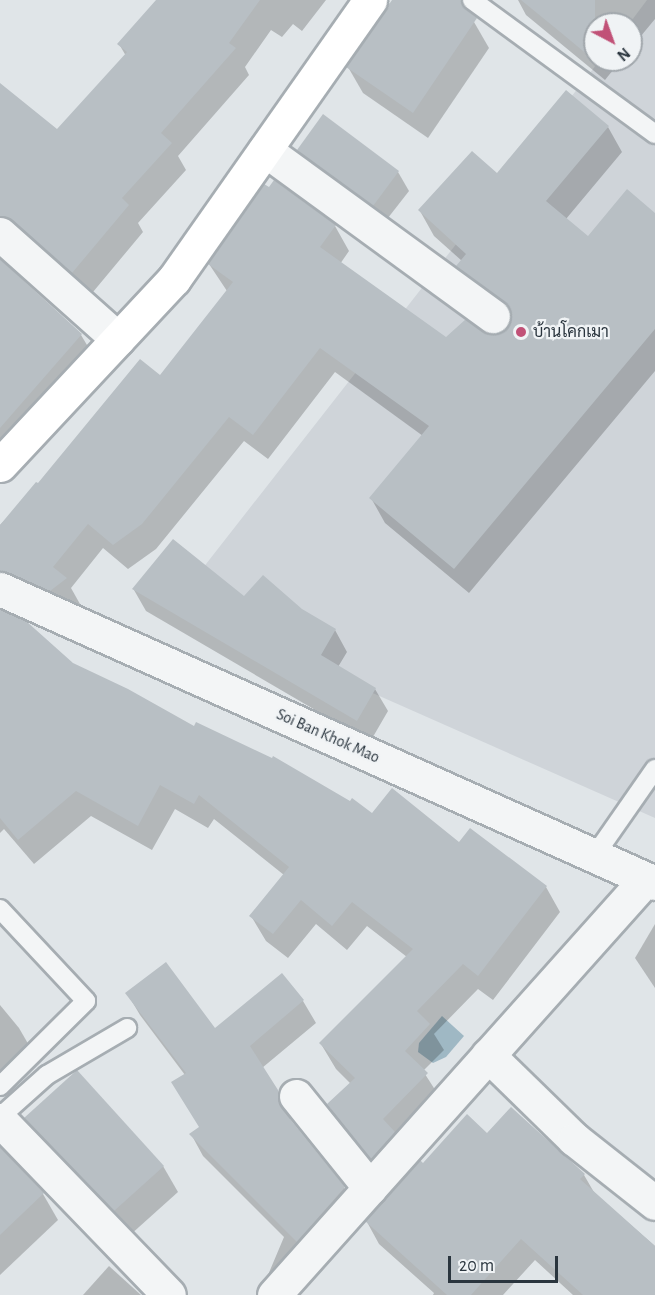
<!DOCTYPE html>
<html>
<head>
<meta charset="utf-8">
<style>
  body { margin:0 }
  #map { position:relative; width:655px; height:1295px; overflow:hidden; background:#e0e5e8; font-family:"Alegreya Sans",Sarabun,sans-serif }
  div>[style] { position:absolute }
  .built>* { inset:0; background:#cfd4d9 }
  .water>* { inset:0; background:#9fb8c4 }
  .shadow>* { inset:0; background:#0003 }
  .building>* { inset:0; background:#b8bfc4 }
  .roads { filter:drop-shadow(2px 0 #a6adb2) drop-shadow(-2px 0 #a6adb2) drop-shadow(0 2px #a6adb2) drop-shadow(0 -2px #a6adb2) }
  .lane>* { height:18px; margin:-9px; padding:0 9px; transform-origin:9px; border-radius:9px; background:#f3f5f6 }
  .street>* { height:33px; margin:-16.5px; padding:0 16.5px; transform-origin:16.5px; border-radius:16.5px; background:#f3f5f6 }
  .secondary>* { height:33px; margin:-16.5px; padding:0 16.5px; transform-origin:16.5px; border-radius:16.5px; background:#fff }
  .dots>* { width:16px; height:16px; translate:-50% -50%; box-sizing:border-box; border:3px solid #f0f3f5; border-radius:50% }
  span { translate:-50% -50%; white-space:nowrap; text-align:center; line-height:1.15; -webkit-text-stroke:4.5px #f0f3f5; paint-order:stroke }
  .poi-label { font-size:16px; color:#2a353e }
  .left { translate:0 -50%; text-align:left }
  .street-label { font-size:16px; color:#2a353e }
  .north { position:absolute; left:583px; top:12px; width:60px; height:60px; box-sizing:border-box; background:#f0f3f5; border:2px solid #a1a7ac; border-radius:50%; rotate:139deg; font-size:16px; font-weight:700; line-height:24px; text-align:center; color:#2a353e }
  .north::after { content:''; display:block; margin:auto; width:21px; height:27px; background:#c15177; clip-path:polygon(50% 0,100% 100%,50% 72%,0 100%) }
  .scale { position:absolute; left:448px; top:1256px; width:110px; height:27px; box-sizing:border-box; border:3px solid #2a353e; border-top:0; padding-left:8px; font-size:18px; line-height:21px; white-space:nowrap; color:#2a353e; -webkit-text-stroke:4px #f0f3f5; paint-order:stroke }
</style>
</head>
<body>
<div id="map">
  <div class="built">
    <i style="clip-path:polygon(647px 0,655px 0,655px 818px,174px 605px,600px 60px,631px 60px,631px 24px,629px 24px)"></i>
  </div>
  <div class="water">
    <i style="clip-path:polygon(442px 1016px,464px 1036px,446px 1057px,433px 1063px,418px 1052px,419px 1043px)"></i>
  </div>
  <div class="shadow">
    <i style="clip-path:polygon(158px 0,326px 0,302px 31px,293px 24px,282px 37px,271px 30px,245px 67px,249px 75px,178px 156px,186px 170px,138px 223px,143px 232px,88px 298px,18px 242px,3px 216px,0 205px,0 85px,57px 131px,126px 56px,119px 44px)"></i>
    <i style="clip-path:polygon(394px 0,441px 0,474px 22px,489px 48px,428px 138px,363px 93px,348px 67px)"></i>
    <i style="clip-path:polygon(518px 0,655px 0,655px 19px,631px 48px,631px 24px,595px 24px,595px 60px,621px 60px,605px 80px,526px 15px)"></i>
    <i style="clip-path:polygon(608px 127px,622px 152px,566px 219px,589px 238px,655px 215px,655px 371px,469px 593px,385px 523px,371px 498px,423px 436px,335px 372px,268px 459px,244px 441px,156px 549px,128px 569px,103px 548px,71px 588px,80px 604px,65px 615px,0 603px,0 525px,39px 486px,161px 377px,227px 291px,209px 264px,335px 226px,349px 251px,340px 264px,446px 339px,502px 334px,512px 322px,473px 291px,458px 266px,462px 261px,434px 236px,420px 211px)"></i>
    <i style="clip-path:polygon(299px 150px,398px 172px,409px 191px,384px 223px,309px 169px)"></i>
    <i style="clip-path:polygon(0 261px,81px 335px,96px 360px,0 469px)"></i>
    <i style="clip-path:polygon(134px 590px,244px 598px,301px 611px,335px 630px,347px 652px,338px 667px,375px 689px,388px 711px,370px 742px,146px 611px)"></i>
    <i style="clip-path:polygon(0 610px,25px 622px,72px 664px,194px 728px,372px 815px,460px 844px,546px 887px,560px 912px,493px 1000px,478px 989px,434px 1034px,444px 1050px,423px 1071px,441px 1099px,386px 1183px,343px 1130px,329px 1105px,351px 1084px,336px 1069px,321px 1044px,407px 957px,367px 926px,347px 950px,316px 924px,288px 958px,266px 941px,251px 916px,284px 875px,214px 819px,208px 828px,175px 809px,152px 850px,91px 816px,34px 864px,4px 829px,0 833px)"></i>
    <i style="clip-path:polygon(655px 924px,655px 988px,635px 958px)"></i>
    <i style="clip-path:polygon(281px 975px,303px 1001px,316px 1023px,262px 1068px,290px 1113px,290px 1120px,344px 1188px,357px 1210px,280px 1295px,268px 1275px,284px 1237px,203px 1156px,191px 1134px,200px 1128px,185px 1075px,140px 1015px,127px 993px,215px 1030px)"></i>
    <i style="clip-path:polygon(0 1005px,19px 1028px,34px 1054px,0 1081px)"></i>
    <i style="clip-path:polygon(26px 1119px,163px 1166px,178px 1192px,129px 1236px,41px 1144px)"></i>
    <i style="clip-path:polygon(488px 1135px,584px 1175px,595px 1194px,655px 1246px,655px 1295px,573px 1295px,535px 1260px,503px 1295px,433px 1295px,434px 1293px,379px 1244px,367px 1222px,423px 1166px)"></i>
    <i style="clip-path:polygon(0 1149px,43px 1194px,58px 1220px,0 1275px)"></i>
    <i style="clip-path:polygon(109px 1266px,141px 1295px,83px 1295px)"></i>
  </div>
  <div class="building">
    <i style="clip-path:polygon(156px 0,260px 0,229px 43px,236px 48px,161px 133px,172px 143px,122px 198px,129px 205px,72px 273px,12px 220px,0 216px,0 83px,57px 129px,127px 52px,117px 44px)"></i>
    <i style="clip-path:polygon(392px 0,461px 0,465px 9px,477px 18px,413px 113px,346px 67px)"></i>
    <i style="clip-path:polygon(521px 0,595px 0,595px 61px,559px 31px)"></i>
    <i style="clip-path:polygon(566px 90px,609px 126px,546px 201px,588px 236px,627px 189px,655px 213px,655px 329px,454px 569px,369px 498px,429px 426px,320px 348px,253px 435px,229px 417px,142px 524px,113px 545px,88px 524px,53px 567px,67px 578px,50px 591px,0 571px,0 525px,36px 482px,38px 483px,140px 359px,160px 375px,233px 282px,208px 264px,264px 184px,269px 187px,274px 180px,336px 225px,320px 247px,446px 337px,466px 319px,490px 335px,500px 333px,508px 327px,512px 319px,510px 308px,456px 266px,466px 254px,418px 210px,472px 151px,497px 173px)"></i>
    <i style="clip-path:polygon(323px 114px,399px 171px,373px 206px,297px 150px)"></i>
    <i style="clip-path:polygon(0 259px,82px 334px,0 428px)"></i>
    <i style="clip-path:polygon(173px 539px,244px 596px,263px 575px,302px 609px,336px 629px,321px 655px,376px 688px,357px 721px,132px 589px)"></i>
    <i style="clip-path:polygon(0 610px,26px 621px,73px 663px,128px 689px,194px 726px,196px 722px,272px 758px,273px 756px,350px 801px,352px 798px,372px 813px,392px 788px,459px 842px,470px 828px,547px 886px,478px 976px,463px 964px,417px 1011px,430px 1024px,405px 1051px,428px 1073px,383px 1119px,395px 1132px,371px 1159px,327px 1104px,355px 1078px,319px 1043px,413px 949px,352px 902px,332px 926px,301px 900px,273px 934px,249px 916px,289px 867px,199px 795px,194px 804px,160px 785px,138px 826px,76px 791px,18px 840px,0 818px)"></i>
    <i style="clip-path:polygon(166px 962px,215px 1028px,282px 973px,304px 1000px,250px 1046px,278px 1090px,278px 1099px,281px 1108px,345px 1187px,297px 1242px,189px 1134px,199px 1127px,171px 1082px,186px 1073px,125px 993px)"></i>
    <i style="clip-path:polygon(77px 1070px,164px 1166px,114px 1211px,24px 1118px)"></i>
    <i style="clip-path:polygon(511px 1107px,585px 1174px,580px 1179px,655px 1246px,655px 1295px,583px 1295px,521px 1239px,471px 1295px,447px 1295px,365px 1221px,420px 1160px,423px 1163px,467px 1114px,487px 1133px)"></i>
    <i style="clip-path:polygon(0 1147px,44px 1193px,0 1235px)"></i>
  </div>
  <div class="roads">
    <div class="lane">
      <i style="left:472px;top:0;width:227px;rotate:36.2deg"></i>
      <i style="left:595px;top:855px;width:105px;rotate:-55.1deg"></i>
      <i style="left:0;top:909px;width:126px;rotate:46.9deg"></i>
      <i style="left:86px;top:1001px;width:121px;rotate:135.3deg"></i>
      <i style="left:0;top:1117px;width:63px;rotate:-41.8deg"></i>
      <i style="left:47px;top:1075px;width:93px;rotate:-30.4deg"></i>
    </div>
    <div class="street">
      <i style="left:265px;top:150px;width:282px;rotate:36.1deg"></i>
      <i style="left:0;top:234px;width:158px;rotate:41.7deg"></i>
      <i style="left:0;top:589px;width:718px;rotate:24.17deg"></i>
      <i style="left:488px;top:1055px;width:120px;rotate:44.3deg"></i>
      <i style="left:574px;top:1139px;width:103px;rotate:38.3deg"></i>
      <i style="left:296px;top:1096px;width:118px;rotate:51.2deg"></i>
      <i style="left:0;top:1120px;width:243px;rotate:46deg"></i>
      <i style="left:274px;top:1295px;width:558px;rotate:-48.2deg"></i>
    </div>
    <div class="secondary">
      <i style="left:0;top:465px;width:255px;rotate:-46.9deg"></i>
      <i style="left:174px;top:279px;width:341px;rotate:-54.9deg"></i>
    </div>
  </div>
  <div class="dots">
    <i style="left:521px;top:332px;background:#c15177"></i>
  </div>
  <div class="poi-label">
    <span class="left" style="left:533px;top:332px">บ้านโคกเมา</span>
  </div>
  <div class="street-label">
    <span style="left:328px;top:736px;rotate:24deg">Soi Ban Khok Mao</span>
  </div>
  <div class="north">N</div>
  <div class="scale">20 m</div>
</div>
</body>
</html>
